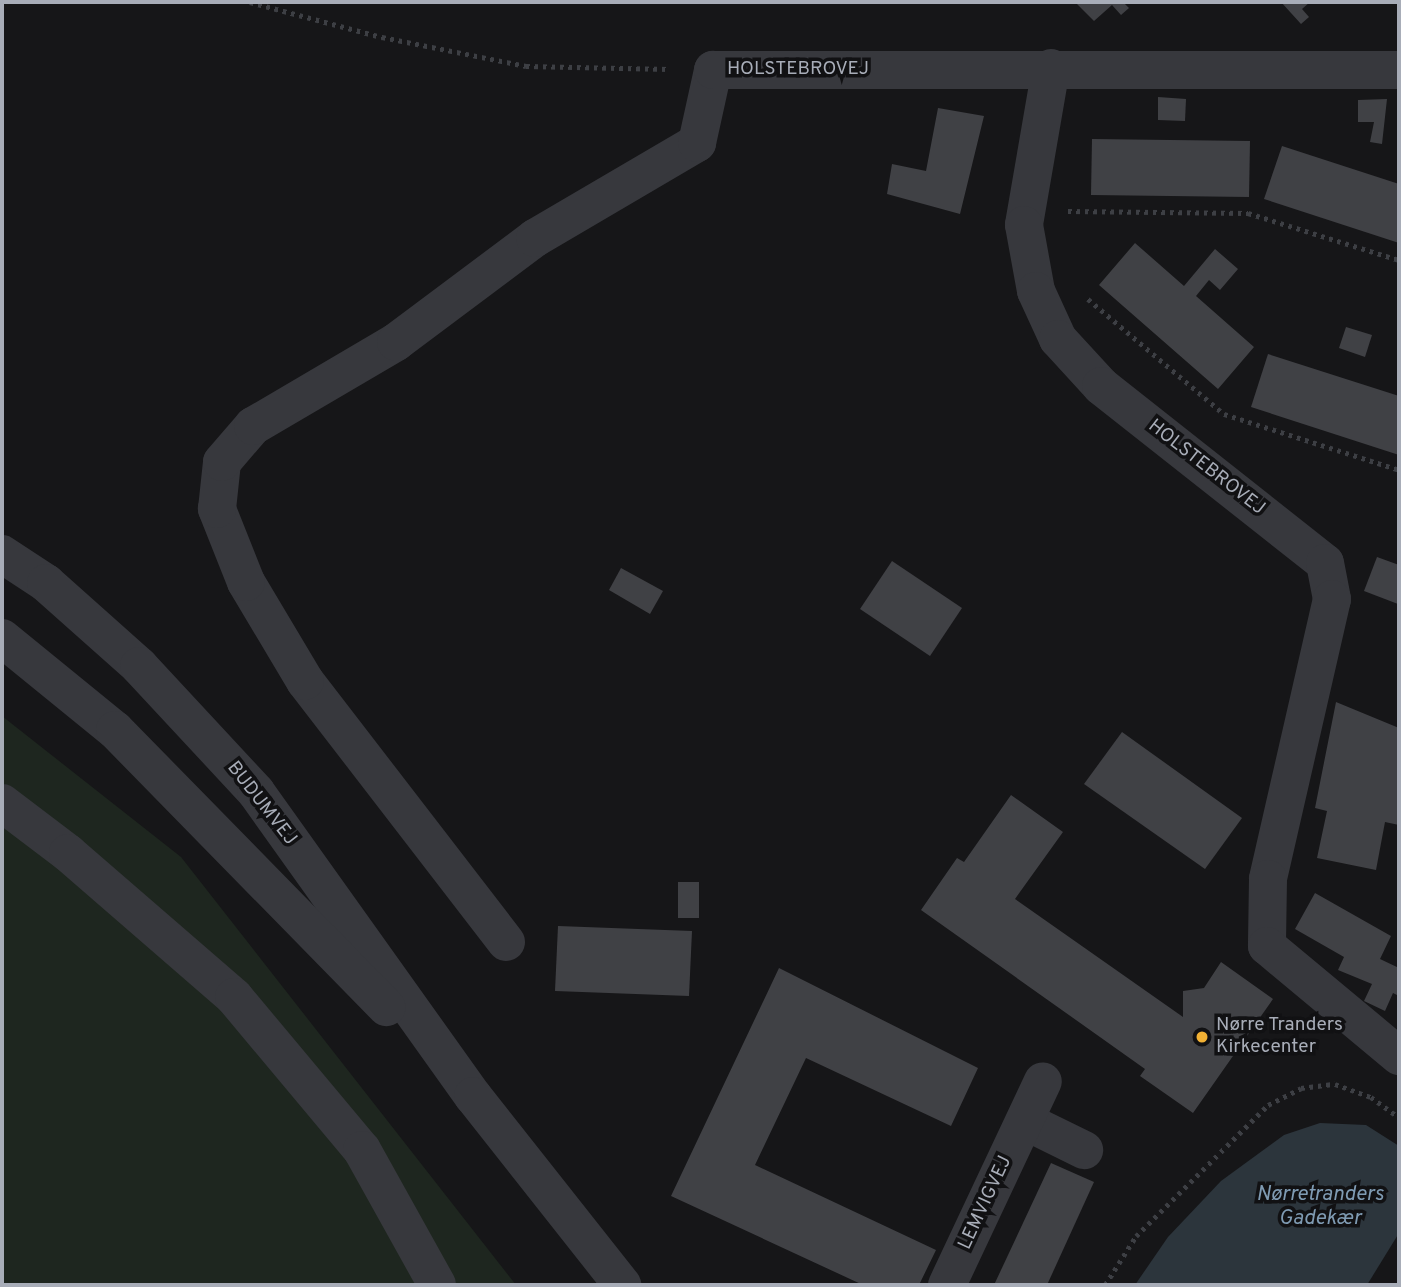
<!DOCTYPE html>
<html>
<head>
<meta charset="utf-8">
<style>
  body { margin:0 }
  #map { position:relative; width:1401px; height:1287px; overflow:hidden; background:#161618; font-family:Overpass,sans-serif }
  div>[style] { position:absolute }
  .green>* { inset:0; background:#1e261f }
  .water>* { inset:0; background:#2c353c }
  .building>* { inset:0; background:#404145 }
  .path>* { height:4.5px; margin-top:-2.25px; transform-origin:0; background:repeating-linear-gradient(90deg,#3d3f44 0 3.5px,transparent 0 8.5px) }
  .minor>* { height:38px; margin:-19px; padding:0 19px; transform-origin:19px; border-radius:19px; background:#37383d }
  .dots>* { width:19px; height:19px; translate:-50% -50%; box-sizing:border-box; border:4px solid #111113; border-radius:50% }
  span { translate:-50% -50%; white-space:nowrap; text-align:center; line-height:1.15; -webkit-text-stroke:7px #111113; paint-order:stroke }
  .street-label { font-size:19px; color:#a8adb8 }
  .poi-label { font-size:19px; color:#a8adb8 }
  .left { translate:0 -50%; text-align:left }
  .water-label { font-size:21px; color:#7f9bb3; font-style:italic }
  .frame { position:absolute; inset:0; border:4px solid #a8adb8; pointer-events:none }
</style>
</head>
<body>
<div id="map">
  <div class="green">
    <i style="clip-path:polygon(2px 716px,181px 857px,516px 1285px,2px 1285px)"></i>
  </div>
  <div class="water">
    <i style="clip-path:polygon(1320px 1123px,1366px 1125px,1399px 1146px,1399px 1233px,1367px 1285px,1135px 1285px,1168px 1237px,1221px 1181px,1284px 1135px)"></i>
  </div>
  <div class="building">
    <i style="clip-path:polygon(1075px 2px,1123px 2px,1129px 8px,1121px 15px,1112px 5px,1094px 21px)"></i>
    <i style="clip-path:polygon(1281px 2px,1310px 2px,1302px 9px,1309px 17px,1301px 24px)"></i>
    <i style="clip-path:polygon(1158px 97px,1186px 99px,1185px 121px,1158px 120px)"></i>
    <i style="clip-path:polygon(1387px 99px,1382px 144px,1370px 142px,1374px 122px,1358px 122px,1358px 100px)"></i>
    <i style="clip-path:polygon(938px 108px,984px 116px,960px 214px,887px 194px,892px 164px,926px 171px)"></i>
    <i style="clip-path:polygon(1092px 139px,1250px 141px,1249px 197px,1091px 195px)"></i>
    <i style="clip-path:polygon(1282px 146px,1399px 184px,1399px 243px,1264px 199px)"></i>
    <i style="clip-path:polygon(1135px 243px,1184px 286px,1215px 249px,1238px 269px,1220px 290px,1209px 280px,1196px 296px,1254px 347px,1218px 389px,1099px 285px)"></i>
    <i style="clip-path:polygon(1346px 327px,1372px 335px,1365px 357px,1339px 348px)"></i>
    <i style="clip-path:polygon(1268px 354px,1399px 396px,1399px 455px,1251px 407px)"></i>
    <i style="clip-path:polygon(1377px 557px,1399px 565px,1398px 604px,1364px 591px)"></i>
    <i style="clip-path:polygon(892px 561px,962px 608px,930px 656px,860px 609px)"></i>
    <i style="clip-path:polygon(621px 568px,663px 591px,650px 614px,609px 590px)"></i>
    <i style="clip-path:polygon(1336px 702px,1399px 728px,1399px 825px,1385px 822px,1376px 870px,1317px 858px,1327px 811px,1315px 808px)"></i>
    <i style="clip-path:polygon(1122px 732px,1242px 818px,1205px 869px,1084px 784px)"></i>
    <i style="clip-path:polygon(1011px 795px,1063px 832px,1015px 899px,1183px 1017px,1183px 991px,1204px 988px,1221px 962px,1273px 999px,1193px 1113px,1140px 1076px,1145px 1069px,921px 910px,957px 858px,964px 862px)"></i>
    <i style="clip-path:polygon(678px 882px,699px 882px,699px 918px,678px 918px)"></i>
    <i style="clip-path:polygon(1315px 893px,1391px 936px,1380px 959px,1399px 968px,1399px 996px,1393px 993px,1385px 1011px,1364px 1001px,1372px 984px,1338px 970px,1344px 957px,1295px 929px)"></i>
    <i style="clip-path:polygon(558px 926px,692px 931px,689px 996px,555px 991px)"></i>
    <i style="clip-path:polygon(779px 968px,978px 1068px,951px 1126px,806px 1058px,755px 1165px,936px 1250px,919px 1285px,863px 1285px,671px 1196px)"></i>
    <i style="clip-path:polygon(1051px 1163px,1094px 1182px,1047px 1285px,994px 1285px)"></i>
  </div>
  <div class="path">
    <i style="left:250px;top:2px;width:137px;rotate:14.9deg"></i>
    <i style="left:382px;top:37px;width:147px;rotate:11.4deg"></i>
    <i style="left:526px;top:66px;width:143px;rotate:1.2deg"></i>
    <i style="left:1068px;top:211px;width:180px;rotate:0.6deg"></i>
    <i style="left:1248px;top:213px;width:158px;rotate:17.3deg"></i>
    <i style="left:1088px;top:299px;width:178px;rotate:40.2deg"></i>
    <i style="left:1224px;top:414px;width:184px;rotate:17.7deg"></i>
    <i style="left:1105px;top:1285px;width:58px;rotate:-57.7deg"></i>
    <i style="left:1136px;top:1236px;width:186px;rotate:-44.8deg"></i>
    <i style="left:1268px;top:1105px;width:37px;rotate:-27deg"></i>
    <i style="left:1301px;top:1088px;width:34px;rotate:-7deg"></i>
    <i style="left:1335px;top:1084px;width:38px;rotate:20deg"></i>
    <i style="left:1371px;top:1097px;width:34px;rotate:36deg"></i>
  </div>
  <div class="minor">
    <i style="left:1051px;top:68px;width:159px;rotate:99.8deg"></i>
    <i style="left:1024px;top:225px;width:67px;rotate:79.7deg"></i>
    <i style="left:1036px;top:291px;width:53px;rotate:65.4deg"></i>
    <i style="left:1058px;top:339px;width:64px;rotate:47.5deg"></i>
    <i style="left:1101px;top:386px;width:285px;rotate:38.3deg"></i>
    <i style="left:1325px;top:563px;width:37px;rotate:79deg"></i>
    <i style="left:1332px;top:599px;width:287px;rotate:102.9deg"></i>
    <i style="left:1268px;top:879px;width:67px;rotate:90.9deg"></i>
    <i style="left:1267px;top:946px;width:172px;rotate:39.8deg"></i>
    <i style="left:2px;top:554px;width:53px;rotate:33.4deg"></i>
    <i style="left:46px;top:583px;width:125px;rotate:41.7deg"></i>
    <i style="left:139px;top:666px;width:172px;rotate:47.1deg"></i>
    <i style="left:256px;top:792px;width:374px;rotate:54.5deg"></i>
    <i style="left:473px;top:1096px;width:241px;rotate:51.7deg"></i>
    <i style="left:2px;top:638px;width:146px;rotate:39.2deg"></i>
    <i style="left:115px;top:730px;width:388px;rotate:45.6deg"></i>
    <i style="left:2px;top:803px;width:83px;rotate:37.1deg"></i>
    <i style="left:68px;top:853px;width:220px;rotate:40.9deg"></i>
    <i style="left:234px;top:997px;width:199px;rotate:50.1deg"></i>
    <i style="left:362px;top:1150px;width:154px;rotate:60.9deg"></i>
    <i style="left:506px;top:942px;width:329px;rotate:-127.6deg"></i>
    <i style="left:305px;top:681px;width:115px;rotate:-120.8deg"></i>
    <i style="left:246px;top:582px;width:79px;rotate:-111.7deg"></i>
    <i style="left:217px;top:509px;width:47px;rotate:-83.9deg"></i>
    <i style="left:222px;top:462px;width:48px;rotate:-49.3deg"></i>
    <i style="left:253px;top:426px;width:166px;rotate:-30.4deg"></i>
    <i style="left:396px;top:342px;width:174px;rotate:-36.8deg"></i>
    <i style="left:535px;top:238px;width:188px;rotate:-30.4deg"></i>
    <i style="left:697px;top:143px;width:75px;rotate:-77.6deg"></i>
    <i style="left:713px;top:70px;width:686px"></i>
    <i style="left:1025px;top:1121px;width:66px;rotate:26.2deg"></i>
    <i style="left:947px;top:1285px;width:225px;rotate:-64.8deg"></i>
  </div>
  <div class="dots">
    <i style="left:1202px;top:1037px;background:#f2b134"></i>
  </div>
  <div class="street-label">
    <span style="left:798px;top:70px">HOLSTEBROVEJ</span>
    <span style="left:1206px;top:468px;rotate:38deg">HOLSTEBROVEJ</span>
    <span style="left:261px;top:804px;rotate:52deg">BUDUMVEJ</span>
    <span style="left:986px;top:1203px;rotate:-65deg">LEMVIGVEJ</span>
  </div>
  <div class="poi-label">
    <span class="left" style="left:1216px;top:1037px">Nørre Tranders<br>Kirkecenter</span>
  </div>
  <div class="water-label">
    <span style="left:1320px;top:1207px">Nørretranders<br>Gadekær</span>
  </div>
  <div class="frame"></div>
</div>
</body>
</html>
